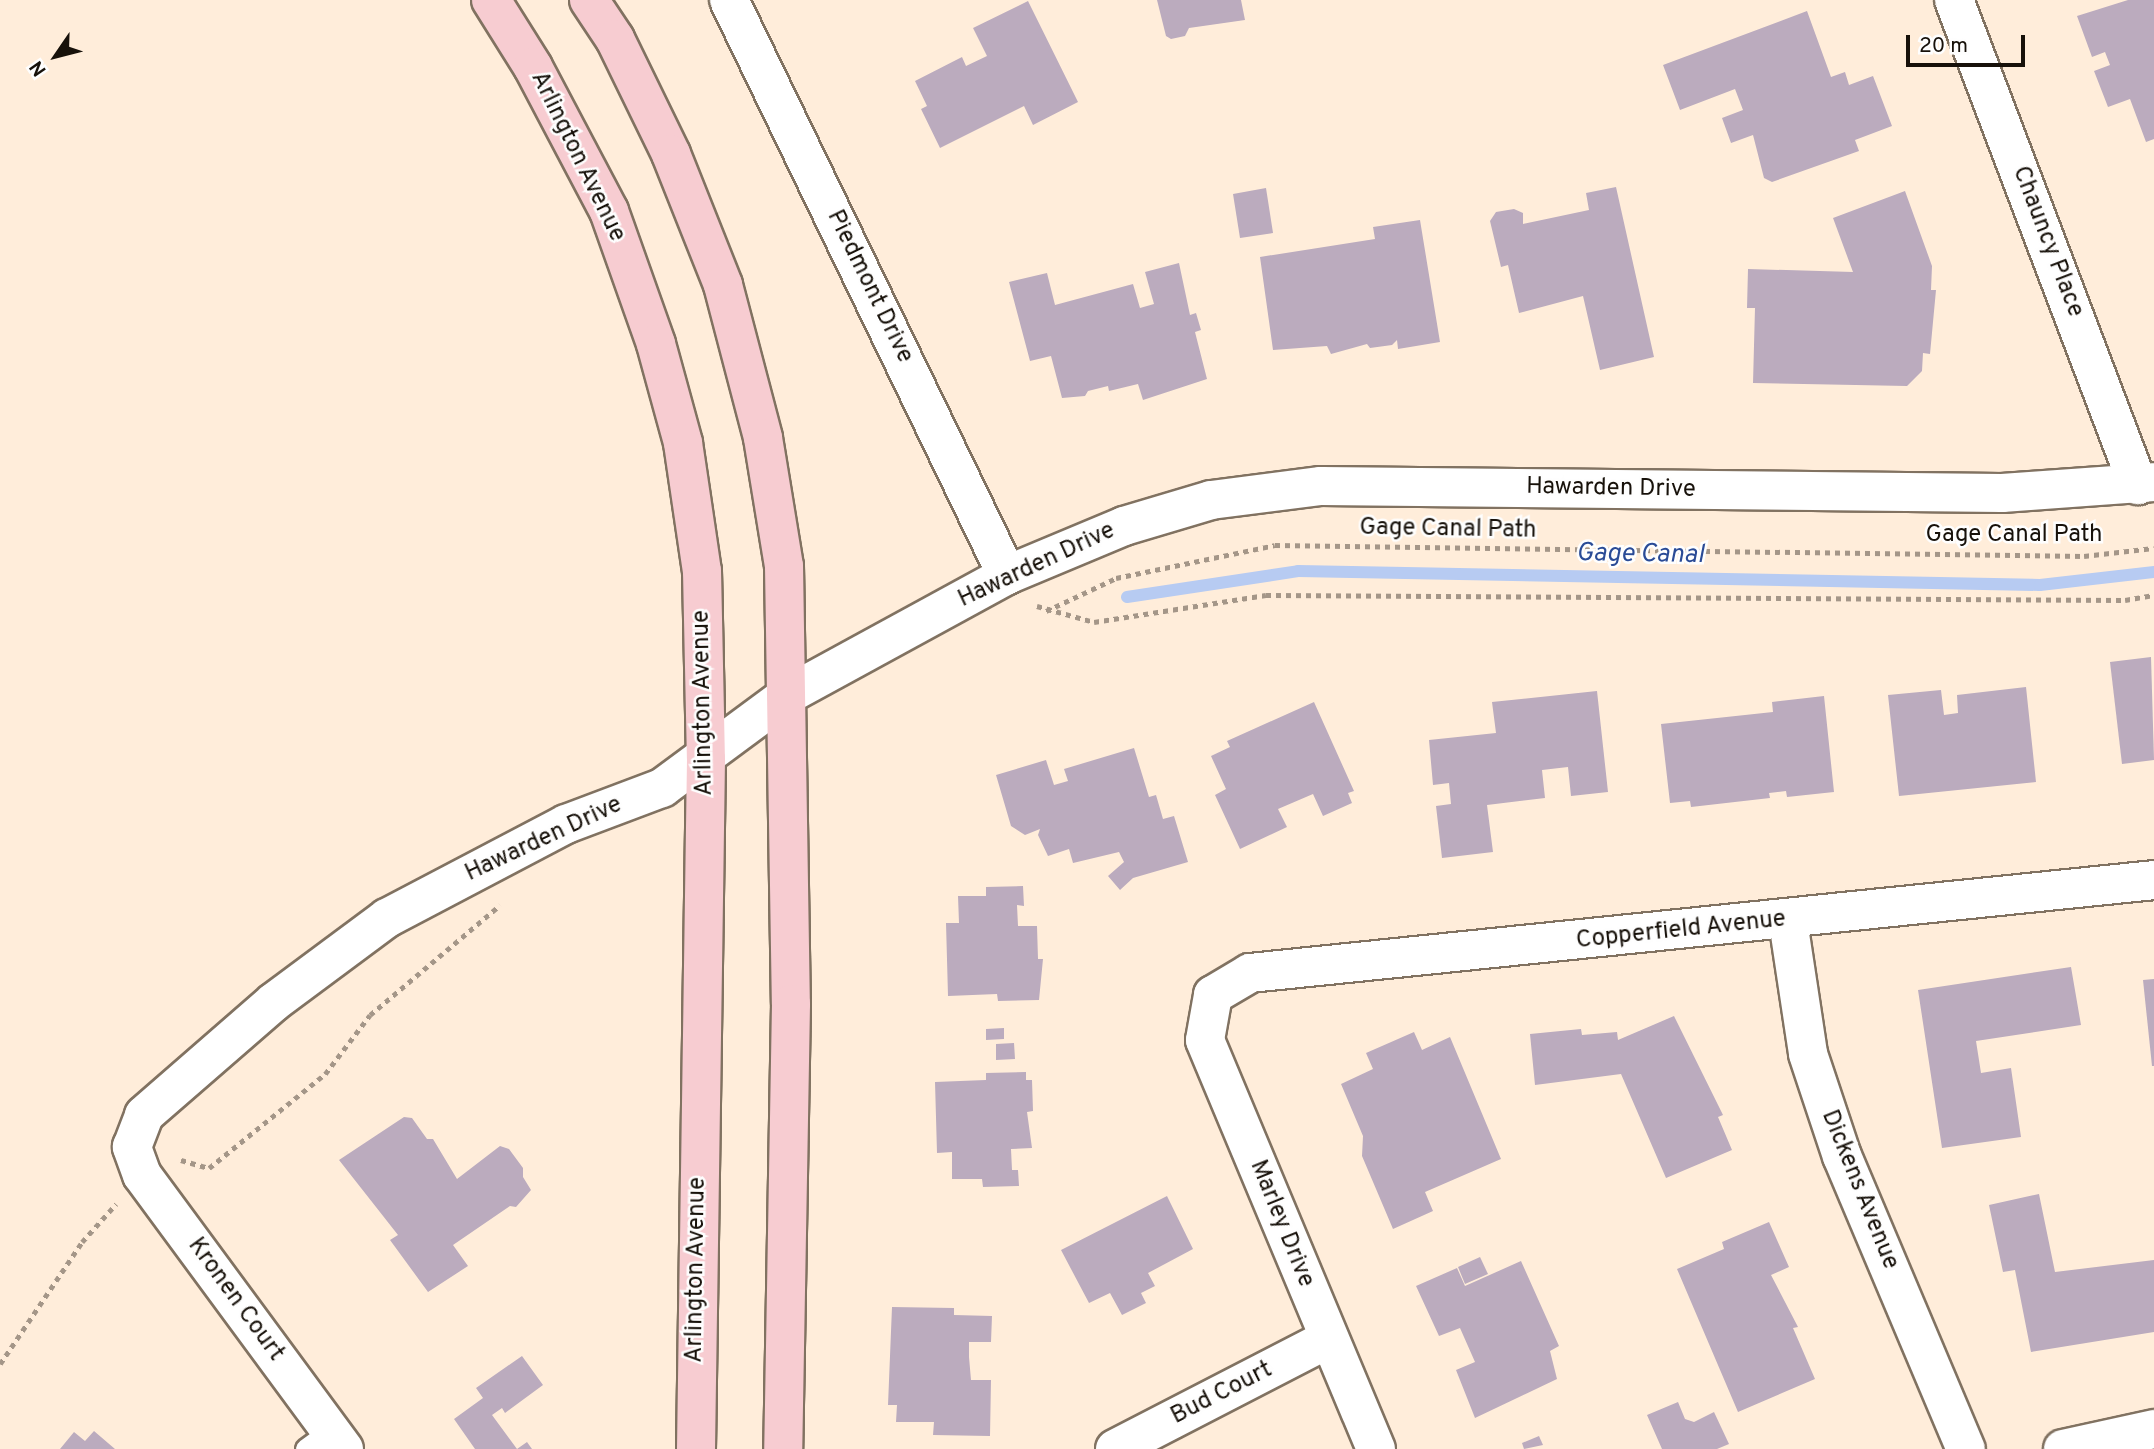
<!DOCTYPE html>
<html>
<head>
<meta charset="utf-8">
<style>
  body { margin:0 }
  #map { position:relative; width:2154px; height:1449px; overflow:hidden; background:#ffedda; font-family:Overpass,sans-serif }
  div>[style] { position:absolute }
  .stream>* { height:12px; margin:-6px; padding:0 6px; transform-origin:6px; border-radius:6px; background:#b7cbf2 }
  .building>* { inset:0; background:#bbabbe }
  .path>* { height:4.5px; margin-top:-2.25px; transform-origin:0; background:repeating-linear-gradient(90deg,#a49688 0 5px,transparent 0 10px) }
  .roads { filter:drop-shadow(2px 0 #817261) drop-shadow(-2px 0 #817261) drop-shadow(0 2px #817261) drop-shadow(0 -2px #817261) }
  .service>* { height:21px; margin:-10.5px; padding:0 10.5px; transform-origin:10.5px; border-radius:10.5px; background:#fff }
  .minor>* { height:38px; margin:-19px; padding:0 19px; transform-origin:19px; border-radius:19px; background:#fff }
  .primary>* { height:38px; margin:-19px; padding:0 19px; transform-origin:19px; border-radius:19px; background:#f7ccd1 }
  span { translate:-50% -50%; white-space:nowrap; text-align:center; line-height:1.15; -webkit-text-stroke:5px #fefefe; paint-order:stroke }
  .street-label { font-size:24px; color:#17110a }
  .water-label { font-size:26px; color:#2a4b96; font-style:italic }
  .north { position:absolute; left:21px; top:21px; width:70px; height:70px; -webkit-text-stroke:5px #fefefe; paint-order:stroke; rotate:235deg; font-size:19px; font-weight:700; line-height:28px; text-align:center; color:#17110a }
  .north::after { content:''; display:block; margin:auto; width:24px; height:32px; background:#17110a; clip-path:polygon(50% 0,100% 100%,50% 72%,0 100%) }
  .scale { position:absolute; left:1906px; top:35px; width:119px; height:32px; box-sizing:border-box; border:4px solid #17110a; border-top:0; padding-left:9px; font-size:21px; line-height:24px; white-space:nowrap; color:#17110a; -webkit-text-stroke:5px #fefefe; paint-order:stroke }
</style>
</head>
<body>
<div id="map">
  <div class="stream">
    <i style="left:1127px;top:597px;width:173px;rotate:-8.6deg"></i>
    <i style="left:1298px;top:571px;width:742px;rotate:1.08deg"></i>
    <i style="left:2040px;top:585px;width:115px;rotate:-6.5deg"></i>
  </div>
  <div class="building">
    <i style="clip-path:polygon(1157px 0,1241px 0,1245px 20px,1189px 28px,1185px 36px,1171px 39px,1166px 36px)"></i>
    <i style="clip-path:polygon(2128px 0,2154px 0,2154px 139px,2146px 142px,2130px 99px,2108px 107px,2094px 71px,2110px 65px,2105px 52px,2092px 57px,2077px 16px)"></i>
    <i style="clip-path:polygon(1028px 1px,1078px 102px,1033px 125px,1024px 106px,940px 148px,921px 109px,927px 106px,915px 81px,962px 57px,966px 66px,987px 56px,973px 28px)"></i>
    <i style="clip-path:polygon(1807px 11px,1831px 77px,1845px 72px,1849px 85px,1873px 76px,1892px 126px,1855px 140px,1859px 151px,1772px 182px,1764px 178px,1753px 135px,1731px 143px,1722px 118px,1743px 110px,1735px 89px,1680px 110px,1663px 65px)"></i>
    <i style="clip-path:polygon(1616px 187px,1654px 357px,1600px 370px,1583px 296px,1519px 313px,1508px 265px,1501px 267px,1490px 221px,1496px 212px,1514px 209px,1523px 213px,1523px 224px,1589px 210px,1586px 193px)"></i>
    <i style="clip-path:polygon(1266px 188px,1273px 233px,1240px 238px,1233px 194px)"></i>
    <i style="clip-path:polygon(1905px 191px,1932px 266px,1931px 290px,1936px 290px,1930px 354px,1923px 353px,1922px 371px,1907px 386px,1753px 383px,1755px 308px,1747px 308px,1748px 269px,1853px 272px,1833px 218px)"></i>
    <i style="clip-path:polygon(1420px 220px,1440px 342px,1398px 349px,1397px 340px,1392px 345px,1370px 348px,1367px 344px,1331px 354px,1327px 346px,1273px 350px,1260px 257px,1375px 239px,1373px 227px)"></i>
    <i style="clip-path:polygon(1179px 263px,1190px 315px,1196px 313px,1201px 330px,1195px 332px,1207px 379px,1143px 400px,1138px 384px,1109px 391px,1108px 386px,1088px 391px,1085px 396px,1062px 398px,1051px 356px,1030px 361px,1009px 282px,1047px 273px,1055px 305px,1133px 284px,1140px 308px,1154px 304px,1145px 272px)"></i>
    <i style="clip-path:polygon(2151px 657px,2154px 760px,2122px 764px,2110px 662px)"></i>
    <i style="clip-path:polygon(2026px 687px,2036px 782px,1899px 796px,1888px 695px,1941px 690px,1944px 715px,1958px 713px,1957px 695px)"></i>
    <i style="clip-path:polygon(1597px 691px,1608px 792px,1571px 796px,1568px 767px,1542px 770px,1545px 798px,1487px 805px,1493px 852px,1442px 858px,1436px 806px,1451px 804px,1449px 783px,1433px 785px,1429px 740px,1496px 733px,1492px 702px)"></i>
    <i style="clip-path:polygon(1824px 696px,1834px 792px,1787px 797px,1786px 791px,1769px 793px,1770px 798px,1691px 807px,1690px 801px,1670px 803px,1661px 724px,1773px 712px,1772px 702px)"></i>
    <i style="clip-path:polygon(1314px 702px,1354px 791px,1348px 793px,1352px 803px,1323px 816px,1313px 794px,1278px 809px,1287px 827px,1240px 849px,1215px 795px,1226px 789px,1211px 756px,1230px 747px,1227px 741px)"></i>
    <i style="clip-path:polygon(1134px 748px,1149px 797px,1156px 795px,1163px 819px,1174px 816px,1188px 862px,1133px 878px,1120px 890px,1108px 876px,1124px 862px,1119px 852px,1073px 863px,1069px 849px,1048px 856px,1038px 835px,1040px 829px,1025px 835px,1011px 826px,996px 775px,1046px 760px,1054px 785px,1068px 781px,1064px 769px)"></i>
    <i style="clip-path:polygon(1023px 886px,1024px 906px,1017px 905px,1018px 926px,1037px 926px,1038px 959px,1043px 959px,1039px 1000px,998px 1001px,997px 994px,948px 996px,946px 923px,959px 923px,958px 896px,986px 896px,986px 887px)"></i>
    <i style="clip-path:polygon(2071px 967px,2081px 1025px,1976px 1041px,1981px 1073px,2011px 1068px,2021px 1137px,1942px 1148px,1918px 990px)"></i>
    <i style="clip-path:polygon(2154px 979px,2154px 1066px,2152px 1066px,2143px 980px)"></i>
    <i style="clip-path:polygon(1674px 1016px,1723px 1115px,1718px 1117px,1732px 1150px,1666px 1178px,1621px 1074px,1535px 1085px,1530px 1034px,1581px 1029px,1582px 1035px,1617px 1032px,1618px 1040px)"></i>
    <i style="clip-path:polygon(1004px 1028px,1004px 1039px,986px 1040px,986px 1029px)"></i>
    <i style="clip-path:polygon(1414px 1032px,1422px 1050px,1450px 1037px,1501px 1159px,1425px 1192px,1433px 1211px,1393px 1229px,1362px 1156px,1363px 1136px,1341px 1084px,1373px 1069px,1366px 1053px)"></i>
    <i style="clip-path:polygon(1014px 1043px,1015px 1059px,996px 1060px,996px 1044px)"></i>
    <i style="clip-path:polygon(1026px 1072px,1026px 1080px,1032px 1080px,1033px 1111px,1027px 1112px,1032px 1148px,1011px 1149px,1012px 1170px,1018px 1170px,1019px 1186px,983px 1187px,982px 1179px,952px 1179px,952px 1152px,937px 1153px,935px 1082px,986px 1080px,986px 1073px)"></i>
    <i style="clip-path:polygon(404px 1117px,412px 1118px,427px 1139px,433px 1139px,457px 1179px,500px 1146px,509px 1149px,523px 1168px,523px 1177px,531px 1190px,516px 1207px,510px 1206px,453px 1245px,468px 1266px,428px 1292px,390px 1240px,398px 1235px,339px 1160px)"></i>
    <i style="clip-path:polygon(2039px 1194px,2055px 1272px,2154px 1260px,2154px 1332px,2031px 1352px,2015px 1270px,2003px 1272px,1989px 1205px)"></i>
    <i style="clip-path:polygon(1167px 1196px,1193px 1249px,1148px 1273px,1155px 1286px,1141px 1293px,1146px 1303px,1122px 1315px,1110px 1293px,1089px 1303px,1061px 1250px)"></i>
    <i style="clip-path:polygon(1769px 1222px,1789px 1267px,1771px 1275px,1798px 1327px,1793px 1328px,1815px 1379px,1738px 1412px,1677px 1269px,1724px 1249px,1722px 1242px)"></i>
    <i style="clip-path:polygon(1480px 1257px,1488px 1274px,1465px 1284px,1458px 1267px)"></i>
    <i style="clip-path:polygon(1521px 1261px,1559px 1346px,1550px 1351px,1557px 1379px,1475px 1418px,1456px 1370px,1475px 1362px,1460px 1328px,1439px 1336px,1416px 1286px,1457px 1268px,1465px 1286px)"></i>
    <i style="clip-path:polygon(892px 1307px,954px 1308px,954px 1315px,992px 1316px,991px 1342px,969px 1342px,969px 1357px,971px 1380px,991px 1380px,990px 1436px,933px 1435px,934px 1422px,896px 1422px,897px 1405px,888px 1405px)"></i>
    <i style="clip-path:polygon(522px 1356px,543px 1385px,505px 1413px,502px 1408px,492px 1415px,517px 1449px,527px 1442px,532px 1449px,475px 1449px,454px 1419px,483px 1398px,476px 1388px)"></i>
    <i style="clip-path:polygon(1678px 1402px,1685px 1419px,1694px 1422px,1714px 1412px,1729px 1444px,1717px 1449px,1662px 1449px,1647px 1415px)"></i>
    <i style="clip-path:polygon(94px 1431px,115px 1449px,60px 1449px,74px 1432px,85px 1441px)"></i>
    <i style="clip-path:polygon(1539px 1436px,1543px 1445px,1524px 1449px,1522px 1443px)"></i>
  </div>
  <div class="path">
    <i style="left:1037px;top:606px;width:59px;rotate:15.7deg"></i>
    <i style="left:1094px;top:622px;width:174px;rotate:-8.9deg"></i>
    <i style="left:1266px;top:595px;width:859px;rotate:0.33deg"></i>
    <i style="left:2125px;top:600px;width:29px;rotate:-10deg"></i>
    <i style="left:1046px;top:611px;width:77px;rotate:-25.2deg"></i>
    <i style="left:1116px;top:578px;width:162px;rotate:-11.7deg"></i>
    <i style="left:1275px;top:545px;width:809px;rotate:0.78deg"></i>
    <i style="left:2084px;top:556px;width:70px;rotate:-6.5deg"></i>
    <i style="left:181px;top:1160px;width:29px;rotate:16deg"></i>
    <i style="left:209px;top:1168px;width:149px;rotate:-39deg"></i>
    <i style="left:325px;top:1074px;width:74px;rotate:-52.7deg"></i>
    <i style="left:370px;top:1015px;width:170px;rotate:-40.2deg"></i>
    <i style="left:0;top:1364px;width:147px;rotate:-56.1deg"></i>
    <i style="left:82px;top:1242px;width:51px;rotate:-48.2deg"></i>
  </div>
  <div class="roads">
    <div class="service">
      <i style="left:306px;top:1449px;width:31px;rotate:-36deg"></i>
    </div>
    <div class="minor">
      <i style="left:729px;top:0;width:639px;rotate:64.2deg"></i>
      <i style="left:1954px;top:0;width:519px;rotate:69.22deg"></i>
      <i style="left:1788px;top:921px;width:134px;rotate:81.4deg"></i>
      <i style="left:1808px;top:1054px;width:108px;rotate:71.6deg"></i>
      <i style="left:1842px;top:1156px;width:318px;rotate:67.1deg"></i>
      <i style="left:344px;top:1449px;width:340px;rotate:-126.4deg"></i>
      <i style="left:142px;top:1175px;width:30px;rotate:-110deg"></i>
      <i style="left:132px;top:1147px;width:34px;rotate:-69deg"></i>
      <i style="left:144px;top:1115px;width:172px;rotate:-41deg"></i>
      <i style="left:274px;top:1002px;width:141px;rotate:-36.6deg"></i>
      <i style="left:387px;top:918px;width:202px;rotate:-27.7deg"></i>
      <i style="left:566px;top:824px;width:103px;rotate:-20.6deg"></i>
      <i style="left:662px;top:788px;width:158px;rotate:-36.5deg"></i>
      <i style="left:789px;top:694px;width:248px;rotate:-28.6deg"></i>
      <i style="left:1007px;top:575px;width:127px;rotate:-22.7deg"></i>
      <i style="left:1124px;top:526px;width:91px;rotate:-16.6deg"></i>
      <i style="left:1211px;top:500px;width:111px;rotate:-7.3deg"></i>
      <i style="left:1321px;top:486px;width:681px;rotate:0.59deg"></i>
      <i style="left:2002px;top:493px;width:152px;rotate:-4.1deg"></i>
      <i style="left:1115px;top:1449px;width:240px;rotate:-27.3deg"></i>
      <i style="left:1376px;top:1449px;width:443px;rotate:-112.7deg"></i>
      <i style="left:1205px;top:1040px;width:46px;rotate:-79.9deg"></i>
      <i style="left:1213px;top:995px;width:43px;rotate:-30.7deg"></i>
      <i style="left:1250px;top:973px;width:909px;rotate:-5.87deg"></i>
      <i style="left:2063px;top:1449px;width:93px;rotate:-12.4deg"></i>
    </div>
    <div class="primary">
      <i style="left:491px;top:0;width:79px;rotate:57.9deg"></i>
      <i style="left:533px;top:67px;width:163px;rotate:62.2deg"></i>
      <i style="left:609px;top:211px;width:141px;rotate:70.5deg"></i>
      <i style="left:656px;top:344px;width:103px;rotate:74.7deg"></i>
      <i style="left:683px;top:443px;width:129px;rotate:81.6deg"></i>
      <i style="left:702px;top:571px;width:188px;rotate:88.8deg"></i>
      <i style="left:706px;top:759px;width:690px;rotate:90.83deg"></i>
      <i style="left:589px;top:0;width:47px;rotate:56.3deg"></i>
      <i style="left:615px;top:39px;width:128px;rotate:64deg"></i>
      <i style="left:671px;top:154px;width:141px;rotate:68.3deg"></i>
      <i style="left:723px;top:285px;width:158px;rotate:75.3deg"></i>
      <i style="left:763px;top:438px;width:130px;rotate:80.7deg"></i>
      <i style="left:784px;top:566px;width:438px;rotate:89.1deg"></i>
      <i style="left:791px;top:1004px;width:445px;rotate:91deg"></i>
    </div>
  </div>
  <div class="street-label">
    <span style="left:577px;top:157px;rotate:64deg">Arlington Avenue</span>
    <span style="left:2047px;top:242px;rotate:69deg">Chauncy Place</span>
    <span style="left:869px;top:287px;rotate:64deg">Piedmont Drive</span>
    <span style="left:1611px;top:489px;rotate:1deg">Hawarden Drive</span>
    <span style="left:1448px;top:530px;rotate:1deg">Gage Canal Path</span>
    <span style="left:2014px;top:536px">Gage Canal Path</span>
    <span style="left:1037px;top:566px;rotate:-25deg">Hawarden Drive</span>
    <span style="left:704px;top:703px;rotate:-91deg">Arlington Avenue</span>
    <span style="left:544px;top:840px;rotate:-25deg">Hawarden Drive</span>
    <span style="left:1681px;top:931px;rotate:-6deg">Copperfield Avenue</span>
    <span style="left:1859px;top:1190px;rotate:68deg">Dickens Avenue</span>
    <span style="left:1281px;top:1224px;rotate:68deg">Marley Drive</span>
    <span style="left:697px;top:1270px;rotate:-89deg">Arlington Avenue</span>
    <span style="left:235px;top:1300px;rotate:54deg">Kronen Court</span>
    <span style="left:1222px;top:1394px;rotate:-27deg">Bud Court</span>
  </div>
  <div class="water-label">
    <span style="left:1640px;top:555px;rotate:1deg">Gage Canal</span>
  </div>
  <div class="north">N</div>
  <div class="scale">20 m</div>
</div>
</body>
</html>
